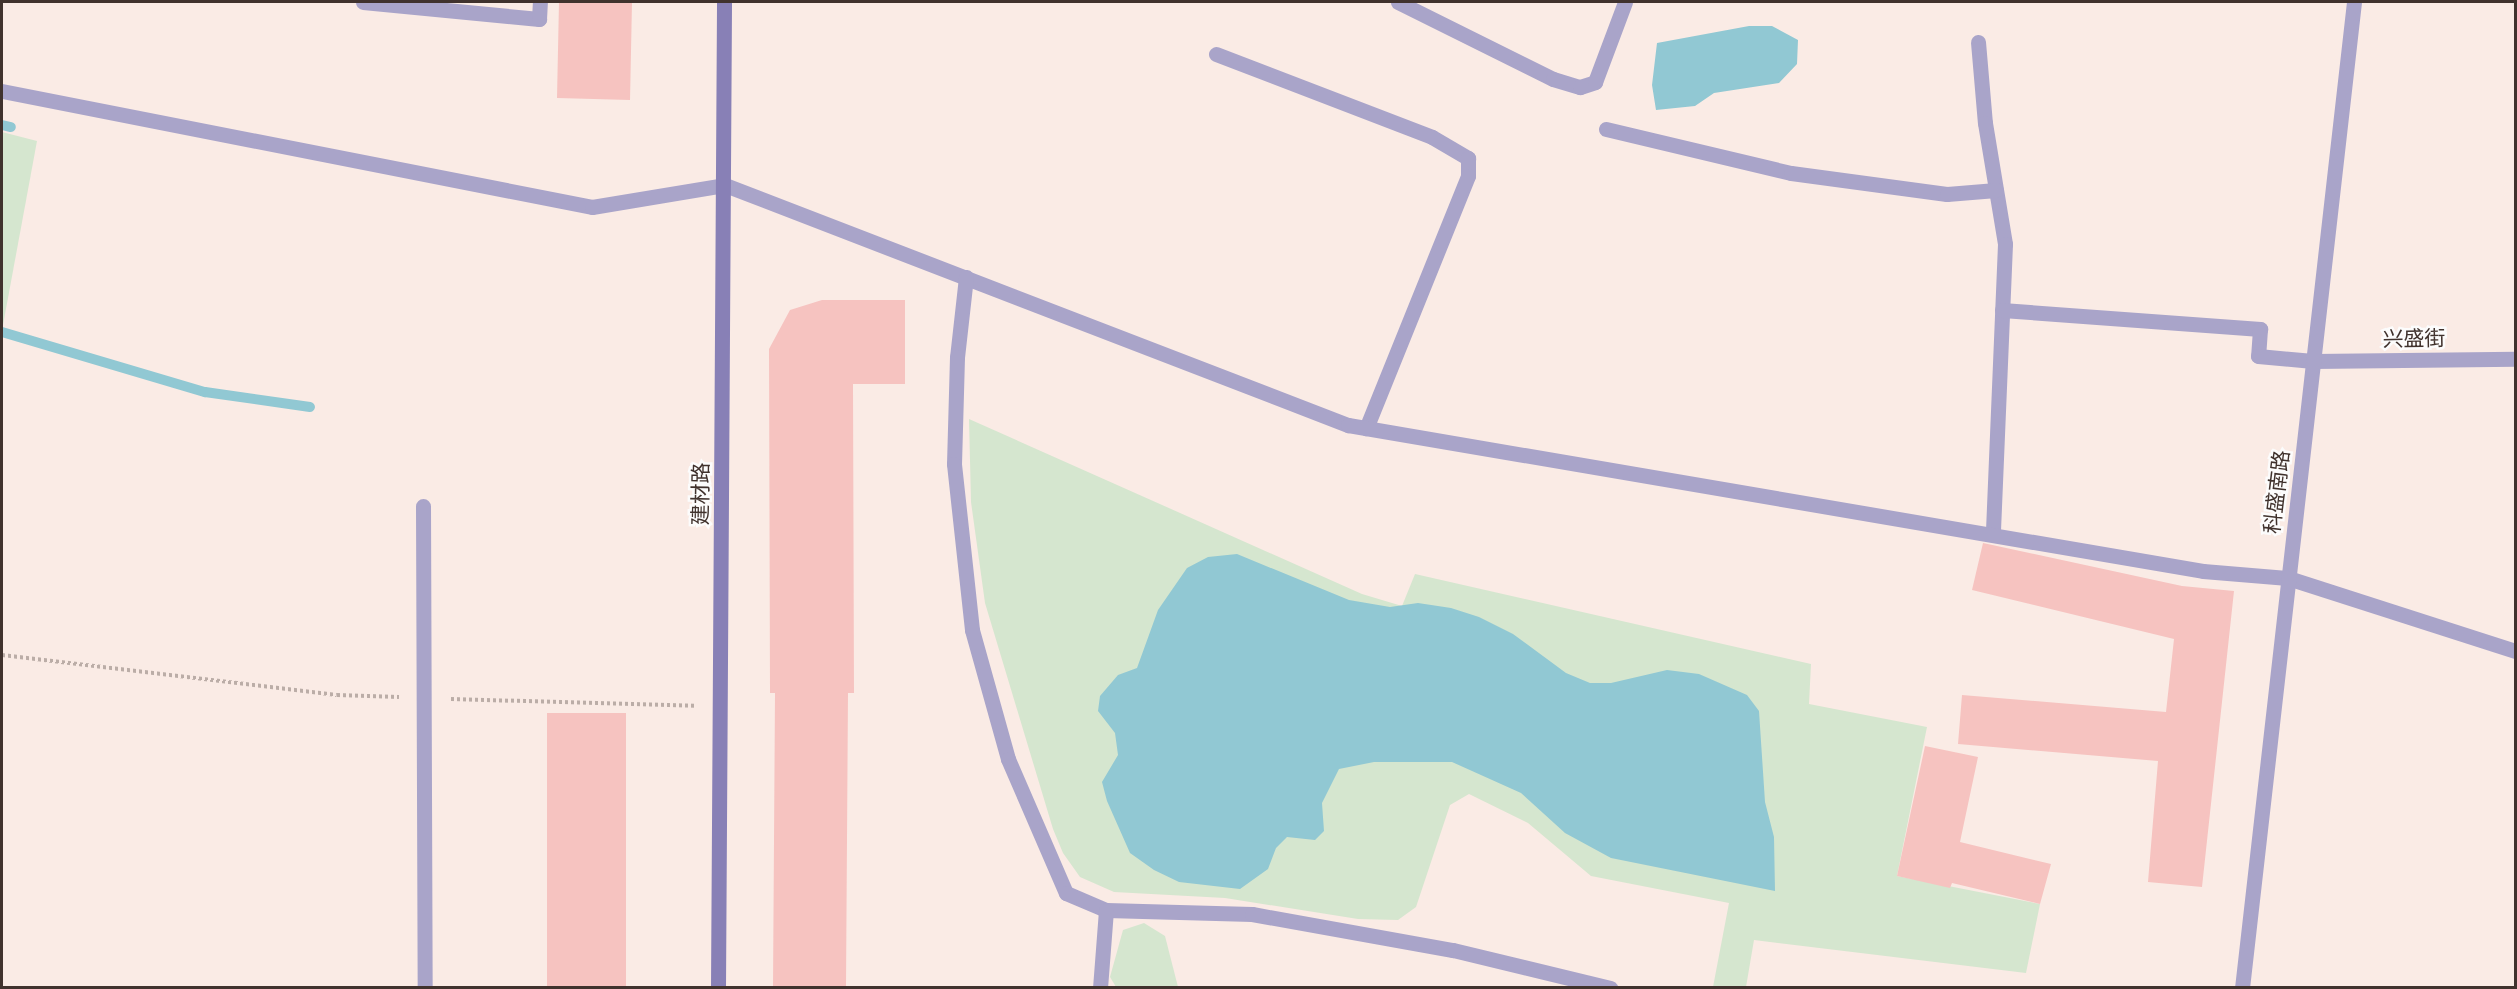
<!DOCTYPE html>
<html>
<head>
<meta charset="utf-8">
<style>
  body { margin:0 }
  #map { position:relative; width:2517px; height:989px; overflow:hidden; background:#faebe5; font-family:Bitter,"Noto Sans SC",serif }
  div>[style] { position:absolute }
  .green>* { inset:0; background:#d5e6cf }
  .water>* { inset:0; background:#91c8d3 }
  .stream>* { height:10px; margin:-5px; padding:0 5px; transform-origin:5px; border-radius:5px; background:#91c8d3 }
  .building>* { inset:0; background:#f6c3c0 }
  .path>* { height:4px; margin-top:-2px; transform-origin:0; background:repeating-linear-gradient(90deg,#bbada7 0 3px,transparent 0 6px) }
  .lane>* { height:15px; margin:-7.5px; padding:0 7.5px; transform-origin:7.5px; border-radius:7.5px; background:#a9a4c9 }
  .street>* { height:15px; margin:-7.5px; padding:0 7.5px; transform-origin:7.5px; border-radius:7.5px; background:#a9a4c9 }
  .secondary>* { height:15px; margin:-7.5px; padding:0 7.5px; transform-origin:7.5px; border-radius:7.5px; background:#8880b6 }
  span { translate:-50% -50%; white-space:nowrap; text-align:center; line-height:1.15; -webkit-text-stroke:5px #fcfcfc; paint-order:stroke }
  .street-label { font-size:21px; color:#40322d }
  .frame { position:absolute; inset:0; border:3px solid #40322d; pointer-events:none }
</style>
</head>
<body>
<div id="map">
  <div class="green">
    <i style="clip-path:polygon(2px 132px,37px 141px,3px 325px,2px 324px)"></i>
    <i style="clip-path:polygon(969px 419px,1362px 594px,1402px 606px,1415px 574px,1811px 664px,1809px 704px,1927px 727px,1897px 876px,2040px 904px,2026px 973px,1754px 940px,1746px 987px,1713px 987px,1729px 903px,1591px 876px,1528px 823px,1469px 794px,1450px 805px,1416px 907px,1398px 920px,1358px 919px,1225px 898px,1114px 892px,1080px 877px,1063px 853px,1053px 829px,985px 603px,971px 502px)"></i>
    <i style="clip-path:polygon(1144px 923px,1165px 936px,1178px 987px,1116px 987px,1110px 977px,1123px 930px)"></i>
  </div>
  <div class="water">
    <i style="clip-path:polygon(1749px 26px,1772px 26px,1798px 40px,1797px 64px,1779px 83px,1714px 93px,1695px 106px,1656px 110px,1652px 85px,1657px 43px)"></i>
    <i style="clip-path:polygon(1237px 554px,1349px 600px,1390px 607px,1418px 603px,1451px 608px,1479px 617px,1513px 634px,1566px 673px,1590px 683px,1611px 683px,1667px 670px,1699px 674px,1747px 695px,1759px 711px,1765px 802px,1774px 837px,1775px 891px,1611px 858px,1565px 833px,1521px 793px,1452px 762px,1374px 762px,1339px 769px,1322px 803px,1324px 831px,1315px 840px,1287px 837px,1276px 848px,1268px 869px,1240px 889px,1179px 882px,1154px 870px,1130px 853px,1107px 801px,1102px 782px,1118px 755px,1115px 733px,1098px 711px,1100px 696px,1118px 675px,1137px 668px,1158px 610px,1187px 568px,1208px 557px)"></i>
  </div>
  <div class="stream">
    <i style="left:2px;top:125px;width:9px;rotate:13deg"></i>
    <i style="left:2px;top:332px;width:212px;rotate:16.5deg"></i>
    <i style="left:205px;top:392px;width:106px;rotate:8.1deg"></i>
  </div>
  <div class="building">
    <i style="clip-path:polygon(559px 2px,632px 2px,630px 100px,557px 98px)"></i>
    <i style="clip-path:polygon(822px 300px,905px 300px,905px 384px,853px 384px,854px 693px,848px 693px,846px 987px,773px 987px,775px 693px,770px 693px,769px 349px,790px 310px)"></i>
    <i style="clip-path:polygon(1983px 543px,2182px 586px,2234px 591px,2202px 887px,2148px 882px,2158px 761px,1958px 744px,1962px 695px,2166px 712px,2174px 639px,1972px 590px)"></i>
    <i style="clip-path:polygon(547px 713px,626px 713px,626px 987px,547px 987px)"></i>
    <i style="clip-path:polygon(1925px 746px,1978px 757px,1960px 842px,2051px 864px,2040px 904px,1952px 883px,1950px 888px,1897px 876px)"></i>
  </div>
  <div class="path">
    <i style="left:2px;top:655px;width:337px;rotate:6.8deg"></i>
    <i style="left:337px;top:695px;width:62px;rotate:1.8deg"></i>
    <i style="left:451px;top:699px;width:244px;rotate:1.6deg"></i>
  </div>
  <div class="lane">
    <i style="left:363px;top:2px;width:177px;rotate:5.5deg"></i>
    <i style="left:539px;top:19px;width:17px;rotate:-87deg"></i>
    <i style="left:1398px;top:2px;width:173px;rotate:26.4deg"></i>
    <i style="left:1553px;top:79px;width:28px;rotate:17deg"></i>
    <i style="left:1580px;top:87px;width:16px;rotate:-18deg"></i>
    <i style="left:1595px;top:82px;width:85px;rotate:-69.4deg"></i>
    <i style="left:1978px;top:42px;width:81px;rotate:85.1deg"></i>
    <i style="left:1985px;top:123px;width:123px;rotate:80.6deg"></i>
    <i style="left:2005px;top:244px;width:289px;rotate:92.4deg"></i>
    <i style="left:1216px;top:54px;width:231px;rotate:21deg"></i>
    <i style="left:1432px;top:137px;width:42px;rotate:30.3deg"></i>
    <i style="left:1468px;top:158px;width:18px;rotate:90deg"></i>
    <i style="left:1468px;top:176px;width:272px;rotate:112deg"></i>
    <i style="left:1606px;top:129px;width:190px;rotate:13.4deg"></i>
    <i style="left:1791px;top:173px;width:157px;rotate:7.7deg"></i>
    <i style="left:1947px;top:194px;width:49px;rotate:-4.7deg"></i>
    <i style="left:725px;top:185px;width:668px;rotate:21.07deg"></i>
    <i style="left:1348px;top:425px;width:867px;rotate:9.69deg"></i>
    <i style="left:2203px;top:571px;width:85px;rotate:4.7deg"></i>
    <i style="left:2288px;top:578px;width:239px;rotate:17.8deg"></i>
    <i style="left:966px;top:277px;width:81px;rotate:96.4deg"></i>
    <i style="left:957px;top:357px;width:107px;rotate:91.6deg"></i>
    <i style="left:954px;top:464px;width:167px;rotate:83.8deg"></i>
    <i style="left:972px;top:630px;width:134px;rotate:74.4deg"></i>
    <i style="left:1008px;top:759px;width:146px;rotate:66.6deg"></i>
    <i style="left:1066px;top:893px;width:43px;rotate:23deg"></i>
    <i style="left:1106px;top:910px;width:146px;rotate:1.6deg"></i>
    <i style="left:1252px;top:914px;width:204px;rotate:10.2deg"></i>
    <i style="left:1453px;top:950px;width:162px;rotate:13.6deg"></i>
    <i style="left:2002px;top:310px;width:259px;rotate:4.2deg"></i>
    <i style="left:2260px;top:329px;width:27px;rotate:94deg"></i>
    <i style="left:2258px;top:356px;width:55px;rotate:5.2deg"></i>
    <i style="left:423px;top:506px;width:482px;rotate:89.8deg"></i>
    <i style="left:1100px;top:988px;width:78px;rotate:-85.6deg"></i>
  </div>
  <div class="street">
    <i style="left:2px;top:91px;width:601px;rotate:11.12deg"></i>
    <i style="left:592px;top:207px;width:135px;rotate:-9.4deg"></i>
    <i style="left:2313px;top:361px;width:203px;rotate:-0.6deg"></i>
    <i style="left:2242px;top:988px;width:992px;rotate:-83.52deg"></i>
  </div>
  <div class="secondary">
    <i style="left:718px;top:988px;width:986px;rotate:-89.65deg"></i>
  </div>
  <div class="street-label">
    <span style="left:2414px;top:339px;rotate:-1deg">兴盛街</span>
    <span style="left:2277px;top:492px;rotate:-83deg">科盛南路</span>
    <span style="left:701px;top:494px;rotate:-89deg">建材路</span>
  </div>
  <div class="frame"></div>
</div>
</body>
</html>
